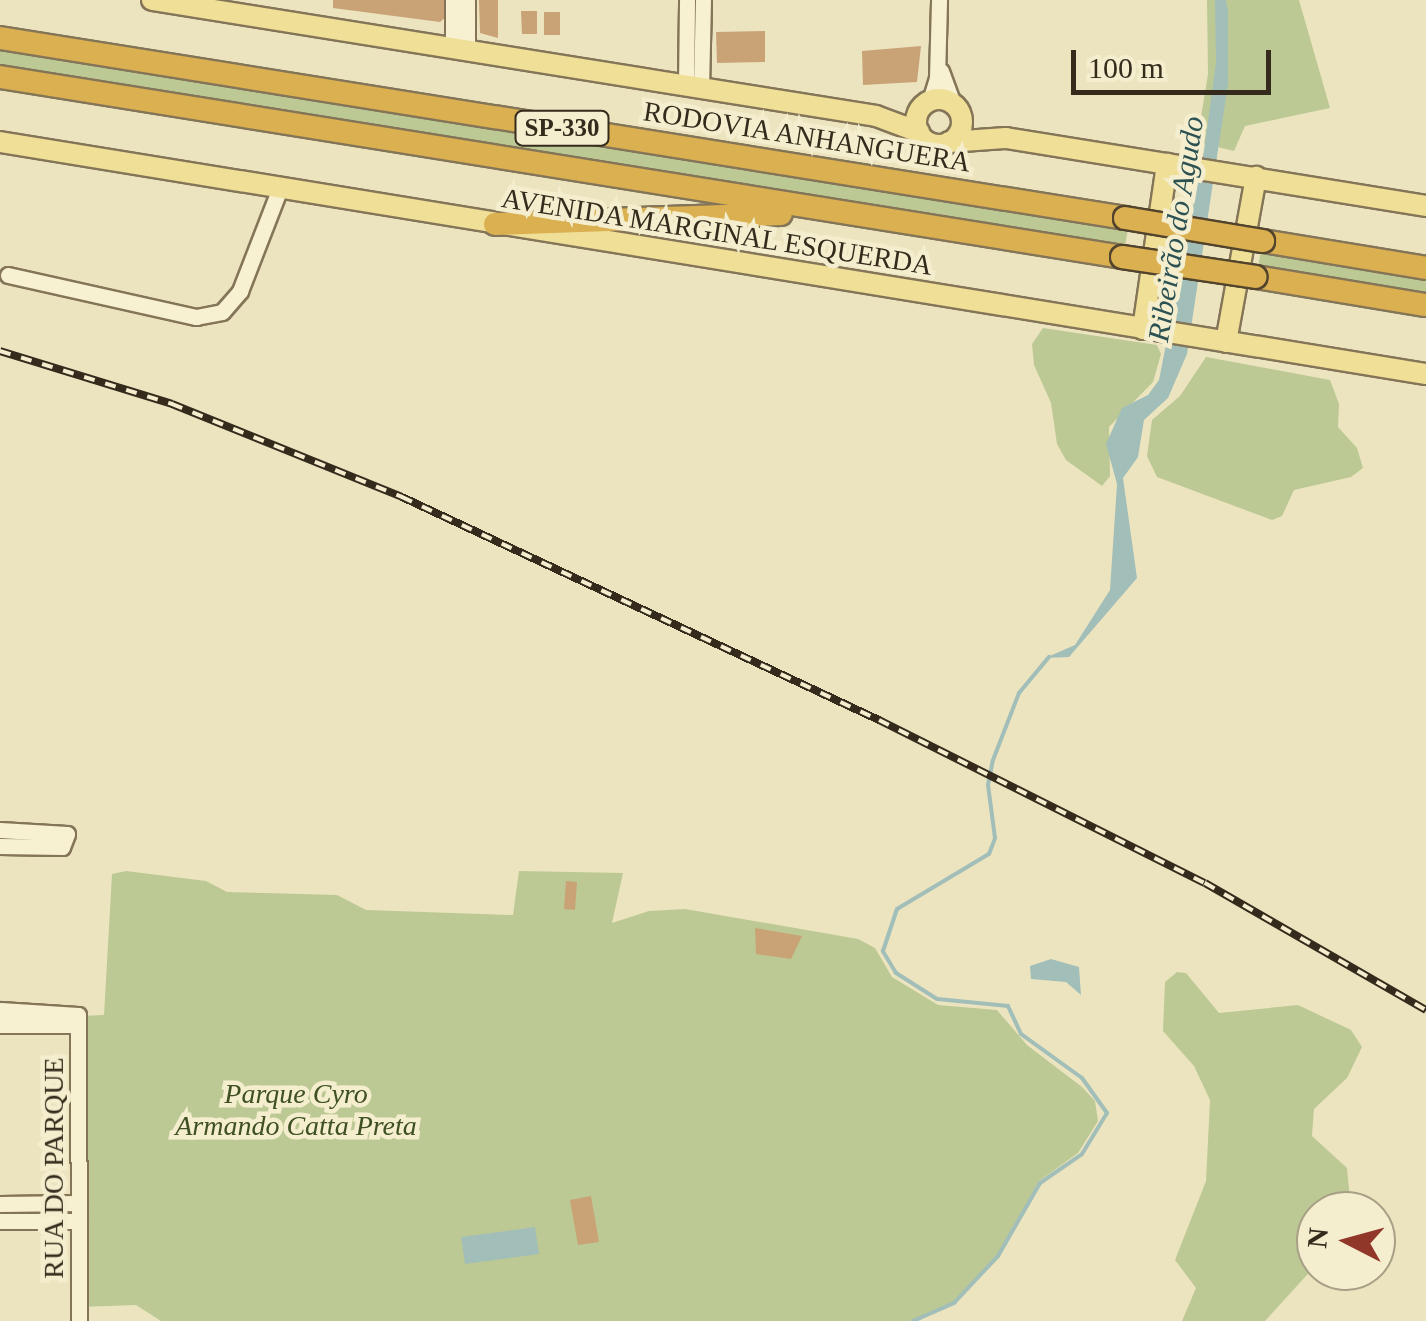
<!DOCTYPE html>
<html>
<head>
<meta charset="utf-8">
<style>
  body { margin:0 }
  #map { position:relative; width:1426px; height:1321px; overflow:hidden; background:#ece4bf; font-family:"Times New Roman",serif }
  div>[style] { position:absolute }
  .green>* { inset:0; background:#bcc994 }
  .water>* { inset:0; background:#a2beb9 }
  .stream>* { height:4px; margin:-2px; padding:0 2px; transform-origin:2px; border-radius:2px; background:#a2beb9 }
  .building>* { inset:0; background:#c9a376 }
  .roads { filter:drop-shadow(2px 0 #847558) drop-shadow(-2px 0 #847558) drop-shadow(0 2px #847558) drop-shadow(0 -2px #847558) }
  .minor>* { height:15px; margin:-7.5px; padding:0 7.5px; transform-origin:7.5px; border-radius:7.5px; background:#f7f1d2 }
  .major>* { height:20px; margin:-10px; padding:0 10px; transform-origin:10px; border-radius:10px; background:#efdf97 }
  .major>.ring { margin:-10px; padding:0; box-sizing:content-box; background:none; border:20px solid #efdf97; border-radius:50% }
  .highway>* { height:22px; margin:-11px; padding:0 11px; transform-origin:11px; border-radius:11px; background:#dab051 }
  .rail>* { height:8px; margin-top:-4px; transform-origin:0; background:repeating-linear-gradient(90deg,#f4eece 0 11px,#342b1c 0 22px); box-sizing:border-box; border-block:2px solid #342b1c }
  .bridges { filter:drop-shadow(2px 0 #52432d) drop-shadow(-2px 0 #52432d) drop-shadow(0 2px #52432d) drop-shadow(0 -2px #52432d) }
  .highway-bridge>* { height:22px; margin:-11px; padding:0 11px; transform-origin:11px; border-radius:11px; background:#dab051 }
  span { translate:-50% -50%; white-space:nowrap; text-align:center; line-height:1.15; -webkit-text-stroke:9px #f4eece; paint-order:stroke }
  .shield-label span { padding:2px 8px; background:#f4eece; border:2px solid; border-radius:8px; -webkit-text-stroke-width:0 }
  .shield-label { font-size:25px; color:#342b1c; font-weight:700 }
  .street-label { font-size:28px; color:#342b1c }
  .park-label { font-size:28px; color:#3f5023; font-style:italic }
  .water-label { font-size:30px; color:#2c5153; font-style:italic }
  .north { position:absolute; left:1296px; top:1191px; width:100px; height:100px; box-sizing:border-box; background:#f4eece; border:2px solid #a7a087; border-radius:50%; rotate:276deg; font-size:28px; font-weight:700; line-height:40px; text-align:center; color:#342b1c }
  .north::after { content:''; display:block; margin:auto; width:35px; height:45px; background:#91372a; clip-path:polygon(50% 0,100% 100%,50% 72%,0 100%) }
  .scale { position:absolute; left:1071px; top:50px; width:200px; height:45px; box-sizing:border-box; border:5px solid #342b1c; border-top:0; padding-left:12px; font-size:30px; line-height:35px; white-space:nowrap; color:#342b1c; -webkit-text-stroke:8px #f4eece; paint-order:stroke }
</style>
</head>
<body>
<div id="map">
  <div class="green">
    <i style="clip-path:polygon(1207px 0,1299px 0,1330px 108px,1245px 126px,1234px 151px,1197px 142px,1208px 74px)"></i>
    <i style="clip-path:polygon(0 45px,1128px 229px,1125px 246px,0 70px)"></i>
    <i style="clip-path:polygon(1261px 250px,1426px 275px,1426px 298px,1258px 268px)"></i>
    <i style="clip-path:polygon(1043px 328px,1157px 345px,1161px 354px,1153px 382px,1109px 427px,1110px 476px,1102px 486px,1066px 460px,1057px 444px,1051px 403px,1034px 365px,1032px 344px)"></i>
    <i style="clip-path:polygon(1206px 357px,1330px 380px,1339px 404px,1338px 427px,1357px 448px,1363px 468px,1351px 477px,1294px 490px,1282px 516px,1272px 520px,1157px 477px,1147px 456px,1152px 420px,1180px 396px)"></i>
    <i style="clip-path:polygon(126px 871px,206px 881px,227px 892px,337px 895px,366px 910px,513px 915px,519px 871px,623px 873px,612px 923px,649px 911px,685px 909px,858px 939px,875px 948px,892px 977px,938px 1005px,997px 1010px,1027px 1045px,1082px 1087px,1095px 1101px,1098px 1121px,1078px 1153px,1039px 1181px,998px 1256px,953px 1303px,913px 1321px,161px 1321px,136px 1305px,79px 1307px,79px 1016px,104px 1015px,112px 874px)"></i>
    <i style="clip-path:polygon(1177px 972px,1186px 973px,1219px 1013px,1298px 1005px,1351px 1030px,1362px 1047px,1347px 1078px,1314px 1109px,1312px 1136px,1347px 1168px,1351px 1209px,1316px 1211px,1316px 1265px,1265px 1321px,1182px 1321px,1196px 1288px,1175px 1260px,1206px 1181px,1210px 1100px,1194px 1066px,1163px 1031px,1165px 982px)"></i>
  </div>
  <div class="water">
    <i style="clip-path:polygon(1215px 0,1226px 0,1228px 11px,1228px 84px,1187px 354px,1168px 398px,1144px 420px,1138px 457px,1123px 478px,1137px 578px,1069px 657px,1045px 658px,1075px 645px,1110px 590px,1117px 484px,1106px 444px,1122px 408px,1148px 395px,1159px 380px,1204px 151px,1216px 63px)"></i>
    <i style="clip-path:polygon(1051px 959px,1079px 967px,1081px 995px,1066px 982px,1031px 979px,1030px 966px)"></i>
    <i style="clip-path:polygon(535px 1227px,539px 1254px,465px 1264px,461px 1237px)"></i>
  </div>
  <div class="stream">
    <i style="left:913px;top:1321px;width:45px;rotate:-23.7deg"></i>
    <i style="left:954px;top:1303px;width:64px;rotate:-46.9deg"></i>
    <i style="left:998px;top:1256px;width:84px;rotate:-60.1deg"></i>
    <i style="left:1040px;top:1183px;width:51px;rotate:-34.6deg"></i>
    <i style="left:1082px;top:1154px;width:48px;rotate:-58.6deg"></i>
    <i style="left:1107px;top:1113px;width:43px;rotate:-125.5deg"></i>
    <i style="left:1082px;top:1078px;width:75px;rotate:-144.2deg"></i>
    <i style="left:1021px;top:1034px;width:31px;rotate:-115deg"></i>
    <i style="left:1008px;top:1006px;width:71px;rotate:-174.4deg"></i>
    <i style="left:937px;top:999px;width:49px;rotate:-147.6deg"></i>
    <i style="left:896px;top:973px;width:26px;rotate:-121deg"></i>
    <i style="left:883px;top:951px;width:44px;rotate:-71.6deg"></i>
    <i style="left:897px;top:909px;width:107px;rotate:-30.9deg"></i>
    <i style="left:989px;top:854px;width:17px;rotate:-69deg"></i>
    <i style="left:995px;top:838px;width:53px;rotate:-97.5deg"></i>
    <i style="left:988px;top:785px;width:25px;rotate:-79deg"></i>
    <i style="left:993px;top:760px;width:72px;rotate:-68.8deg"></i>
    <i style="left:1019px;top:693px;width:47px;rotate:-50.2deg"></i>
  </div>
  <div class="building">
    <i style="clip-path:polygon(333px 0,447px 0,446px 17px,440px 22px,333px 8px)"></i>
    <i style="clip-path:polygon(479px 0,498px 0,498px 38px,480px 33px)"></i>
    <i style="clip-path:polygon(521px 11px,537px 11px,537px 34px,522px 34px)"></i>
    <i style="clip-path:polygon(544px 12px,560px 12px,560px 35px,544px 35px)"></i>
    <i style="clip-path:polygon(765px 31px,765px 62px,717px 63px,716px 32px)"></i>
    <i style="clip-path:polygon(921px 46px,917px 82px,863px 85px,862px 51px)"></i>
    <i style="clip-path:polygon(566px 881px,577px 882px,575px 910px,564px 909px)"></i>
    <i style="clip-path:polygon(755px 928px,802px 936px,791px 959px,756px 954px)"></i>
    <i style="clip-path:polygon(591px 1196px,599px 1242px,578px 1245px,570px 1200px)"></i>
  </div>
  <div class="roads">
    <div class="minor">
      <i style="left:453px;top:47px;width:47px;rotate:-90deg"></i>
      <i style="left:467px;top:49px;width:49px;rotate:-90deg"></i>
      <i style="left:941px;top:71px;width:35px;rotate:70deg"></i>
      <i style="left:686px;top:86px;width:86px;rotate:-89.3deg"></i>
      <i style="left:701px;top:88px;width:88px;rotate:-88.7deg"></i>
      <i style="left:930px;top:101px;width:24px;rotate:-73deg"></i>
      <i style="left:937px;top:78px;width:78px;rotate:-88.5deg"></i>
      <i style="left:8px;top:275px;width:193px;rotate:12.6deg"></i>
      <i style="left:196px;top:317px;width:26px;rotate:-11deg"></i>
      <i style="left:222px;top:312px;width:28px;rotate:-49deg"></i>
      <i style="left:240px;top:291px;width:110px;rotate:-68.8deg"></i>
      <i style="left:0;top:830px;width:67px;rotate:3.4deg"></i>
      <i style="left:67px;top:834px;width:14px;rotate:111deg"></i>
      <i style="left:62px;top:847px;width:62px;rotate:-179.1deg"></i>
      <i style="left:0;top:1010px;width:78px;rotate:3.7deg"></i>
      <i style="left:78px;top:1015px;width:306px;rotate:89.8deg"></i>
      <i style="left:0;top:1025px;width:78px"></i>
      <i style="left:0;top:1204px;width:79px;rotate:-0.7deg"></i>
      <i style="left:0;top:1221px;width:79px"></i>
    </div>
    <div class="major">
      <i style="left:152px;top:0;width:733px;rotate:9.1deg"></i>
      <i style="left:876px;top:116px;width:46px;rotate:20.4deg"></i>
      <i class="ring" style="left:916px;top:99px;width:26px;height:26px"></i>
      <i style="left:0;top:142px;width:1445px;rotate:9.24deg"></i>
      <i style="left:949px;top:142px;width:57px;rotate:-4deg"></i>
      <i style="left:1006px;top:138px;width:425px;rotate:9.2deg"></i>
      <i style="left:1143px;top:329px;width:167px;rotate:-81.7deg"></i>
      <i style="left:1226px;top:342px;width:168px;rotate:-79.7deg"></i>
    </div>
    <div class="highway">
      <i style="left:0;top:38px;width:1139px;rotate:9.09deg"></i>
      <i style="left:0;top:77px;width:1136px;rotate:9.11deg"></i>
      <i style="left:495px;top:224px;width:286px;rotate:-2deg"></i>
      <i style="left:1263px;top:241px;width:165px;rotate:9.4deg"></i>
      <i style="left:1256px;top:277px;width:172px;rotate:9.4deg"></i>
    </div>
  </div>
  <div class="rail">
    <i style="left:0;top:351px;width:180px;rotate:17.1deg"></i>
    <i style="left:172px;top:404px;width:248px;rotate:22deg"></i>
    <i style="left:402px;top:497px;width:527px;rotate:25.06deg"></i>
    <i style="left:879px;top:720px;width:364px;rotate:26.6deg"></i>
    <i style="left:1205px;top:883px;width:255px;rotate:29.9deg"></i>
  </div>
  <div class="bridges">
    <div class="highway-bridge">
      <i style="left:1125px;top:218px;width:140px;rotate:9.5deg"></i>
      <i style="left:1122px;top:257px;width:135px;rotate:8.5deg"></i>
    </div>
  </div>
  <div class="shield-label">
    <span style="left:562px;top:128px">SP-330</span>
  </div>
  <div class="street-label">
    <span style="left:807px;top:137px;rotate:9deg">RODOVIA ANHANGUERA</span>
    <span style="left:717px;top:232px;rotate:9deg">AVENIDA MARGINAL ESQUERDA</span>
    <span style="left:54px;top:1168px;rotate:-90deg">RUA DO PARQUE</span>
  </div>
  <div class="park-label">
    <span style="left:296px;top:1110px">Parque Cyro<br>Armando Catta Preta</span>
  </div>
  <div class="water-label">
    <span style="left:1176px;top:229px;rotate:-81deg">Ribeirão do Agudo</span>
  </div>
  <div class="north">N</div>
  <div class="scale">100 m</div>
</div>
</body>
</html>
